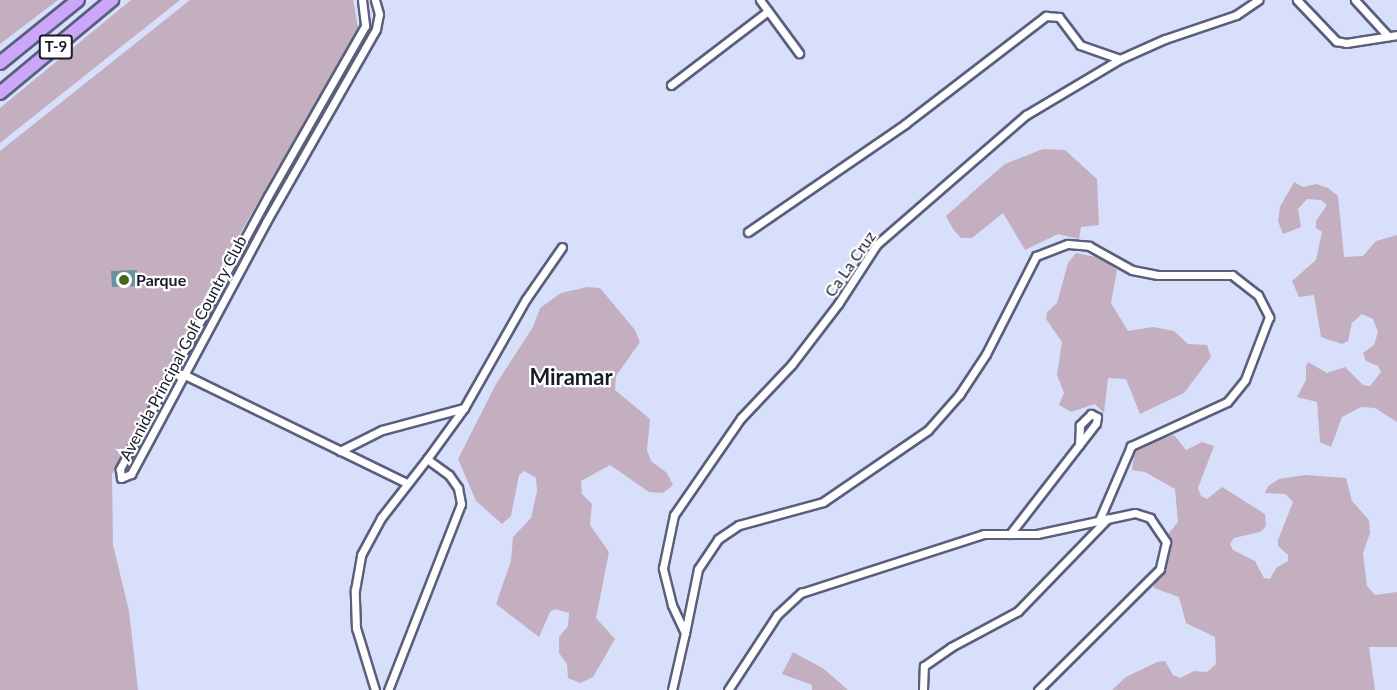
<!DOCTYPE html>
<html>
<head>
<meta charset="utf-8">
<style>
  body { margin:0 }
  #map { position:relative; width:1397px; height:690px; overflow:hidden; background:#d8dffb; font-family:Lato,sans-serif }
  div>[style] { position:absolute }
  .green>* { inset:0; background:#c3afbf }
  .water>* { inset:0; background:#6b939e }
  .roads { filter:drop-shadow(2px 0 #595f7d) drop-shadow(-2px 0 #595f7d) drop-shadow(0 2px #595f7d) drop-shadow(0 -2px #595f7d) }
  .street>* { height:7px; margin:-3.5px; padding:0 3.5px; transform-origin:3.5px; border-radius:3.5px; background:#fff }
  .highway>* { height:12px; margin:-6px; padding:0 6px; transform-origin:6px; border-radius:6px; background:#cba6f9 }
  .dots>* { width:16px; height:16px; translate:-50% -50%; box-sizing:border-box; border:3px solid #fff; border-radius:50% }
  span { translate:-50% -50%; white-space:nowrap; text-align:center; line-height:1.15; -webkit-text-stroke:4.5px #fff; paint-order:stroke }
  .shield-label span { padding:2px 4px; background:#fff; border:2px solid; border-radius:4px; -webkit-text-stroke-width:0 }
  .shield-label { font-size:15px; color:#181b27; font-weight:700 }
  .street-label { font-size:16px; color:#181b27 }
  .poi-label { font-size:16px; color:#181b27; font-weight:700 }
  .left { translate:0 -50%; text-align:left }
  .district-label { font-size:22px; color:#181b27; font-weight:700 }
</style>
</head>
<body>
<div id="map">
  <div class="green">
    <i style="clip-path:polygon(0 0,58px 0,0 44px)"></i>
    <i style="clip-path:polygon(131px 0,180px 0,0 143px,0 108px)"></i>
    <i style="clip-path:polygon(190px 0,353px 0,358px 28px,237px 239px,112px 474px,113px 545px,129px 611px,138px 690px,0 690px,0 151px)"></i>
    <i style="clip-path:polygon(1043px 149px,1065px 150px,1097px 179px,1099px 225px,1081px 227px,1079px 239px,1058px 234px,1025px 250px,1003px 213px,972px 238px,961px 238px,953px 229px,946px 216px,992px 175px,1005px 164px)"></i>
    <i style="clip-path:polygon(1294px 182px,1303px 187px,1316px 184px,1328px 188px,1338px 196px,1344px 257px,1363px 256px,1376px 241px,1397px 235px,1397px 422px,1375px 408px,1361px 407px,1342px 417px,1331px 447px,1320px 442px,1317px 402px,1297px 397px,1306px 380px,1306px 367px,1308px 362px,1327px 373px,1345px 367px,1363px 385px,1370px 386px,1381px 372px,1378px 366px,1366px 361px,1363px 353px,1374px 345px,1378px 332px,1373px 319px,1362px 314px,1352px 323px,1348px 341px,1342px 344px,1321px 337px,1314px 295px,1299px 297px,1292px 281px,1316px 260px,1322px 232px,1316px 228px,1316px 221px,1327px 205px,1321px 200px,1307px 199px,1298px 209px,1301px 227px,1283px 234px,1278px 221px,1280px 207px)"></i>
    <i style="clip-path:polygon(1076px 253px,1101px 258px,1117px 270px,1111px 303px,1128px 331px,1153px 327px,1174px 331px,1188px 344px,1207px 345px,1211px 357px,1184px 393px,1140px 414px,1126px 379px,1108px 378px,1104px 413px,1095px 404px,1071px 412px,1059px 405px,1064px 393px,1057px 375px,1062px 342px,1046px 319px,1047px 312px,1057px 303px,1068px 263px)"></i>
    <i style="clip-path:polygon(587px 287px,600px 288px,635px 330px,640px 342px,616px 376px,615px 390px,650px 419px,647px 450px,651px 461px,667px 473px,673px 485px,663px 493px,649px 492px,610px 465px,581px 481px,582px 494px,592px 504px,590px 525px,609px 552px,596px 618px,615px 639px,593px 677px,580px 683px,568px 678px,567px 664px,559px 653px,559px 637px,568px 626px,569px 613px,555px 609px,550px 612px,539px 637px,496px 604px,511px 561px,513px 537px,531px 518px,537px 491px,536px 478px,524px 471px,519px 475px,511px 516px,502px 524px,476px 501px,458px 459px,496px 384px,533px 327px,540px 308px,561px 293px)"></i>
    <i style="clip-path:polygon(1174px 435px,1186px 450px,1202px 442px,1214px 446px,1198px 488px,1201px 496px,1207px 499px,1222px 487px,1265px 514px,1266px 526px,1260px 532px,1234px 538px,1230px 544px,1233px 550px,1255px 561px,1264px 578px,1270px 579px,1276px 568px,1288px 561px,1288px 555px,1278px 546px,1278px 540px,1293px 502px,1285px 494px,1265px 493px,1268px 486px,1279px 479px,1305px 475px,1346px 478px,1352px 501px,1369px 520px,1370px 533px,1363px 553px,1367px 586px,1375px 595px,1397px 592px,1397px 647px,1369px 647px,1375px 690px,1112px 690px,1126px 677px,1157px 662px,1165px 661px,1173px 675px,1180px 678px,1194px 671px,1207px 672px,1216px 664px,1215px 637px,1186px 623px,1179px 597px,1154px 588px,1153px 582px,1167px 561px,1169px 533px,1178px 522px,1175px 489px,1145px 472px,1132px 470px,1135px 446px)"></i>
    <i style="clip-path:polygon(793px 652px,824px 669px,848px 690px,812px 690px,812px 685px,782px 674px)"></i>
  </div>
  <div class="water">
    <i style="clip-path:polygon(137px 270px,137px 286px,112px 287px,111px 271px)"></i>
  </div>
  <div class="roads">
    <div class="street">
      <i style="left:362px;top:0;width:26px;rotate:83deg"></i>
      <i style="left:365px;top:26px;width:196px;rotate:119.7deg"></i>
      <i style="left:268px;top:196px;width:311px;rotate:118.5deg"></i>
      <i style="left:120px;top:469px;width:9px;rotate:84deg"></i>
      <i style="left:121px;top:478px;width:11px;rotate:-22deg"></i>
      <i style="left:131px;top:474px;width:286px;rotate:-61.8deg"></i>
      <i style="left:266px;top:222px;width:222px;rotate:-60.3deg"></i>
      <i style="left:376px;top:29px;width:15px;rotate:-79deg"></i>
      <i style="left:379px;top:14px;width:15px;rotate:-106deg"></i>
      <i style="left:760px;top:0;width:66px;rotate:53.7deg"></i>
      <i style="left:1297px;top:0;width:57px;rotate:46.4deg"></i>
      <i style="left:1336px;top:41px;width:10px;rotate:11deg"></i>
      <i style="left:1346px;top:43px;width:52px;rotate:-8.9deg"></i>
      <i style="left:1355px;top:0;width:49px;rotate:47.5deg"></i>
      <i style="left:671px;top:85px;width:122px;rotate:-37.3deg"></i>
      <i style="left:748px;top:232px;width:191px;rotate:-34.5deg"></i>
      <i style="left:905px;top:124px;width:178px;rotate:-37.5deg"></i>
      <i style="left:1046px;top:16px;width:13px;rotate:4deg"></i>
      <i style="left:1059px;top:17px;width:35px;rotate:53deg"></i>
      <i style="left:1080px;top:45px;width:42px;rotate:19.3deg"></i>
      <i style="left:179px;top:376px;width:4px;rotate:-27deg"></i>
      <i style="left:183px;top:374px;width:248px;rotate:26deg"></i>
      <i style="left:340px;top:451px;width:47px;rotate:-26.6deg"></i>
      <i style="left:382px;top:430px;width:85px;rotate:-15deg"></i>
      <i style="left:427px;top:459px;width:63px;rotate:-54deg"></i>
      <i style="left:464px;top:408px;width:125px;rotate:-60.4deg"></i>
      <i style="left:526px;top:299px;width:63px;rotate:-55.3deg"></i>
      <i style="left:1010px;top:534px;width:140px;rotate:-52.2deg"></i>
      <i style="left:1096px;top:423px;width:6px;rotate:-81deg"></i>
      <i style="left:1097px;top:417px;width:7px;rotate:-153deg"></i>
      <i style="left:1091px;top:414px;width:16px;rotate:135deg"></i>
      <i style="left:1080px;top:425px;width:20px;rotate:93deg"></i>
      <i style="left:685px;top:633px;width:65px;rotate:-78.5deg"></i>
      <i style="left:698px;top:569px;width:36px;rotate:-56deg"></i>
      <i style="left:718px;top:539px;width:25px;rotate:-34deg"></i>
      <i style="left:739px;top:525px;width:87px;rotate:-15.3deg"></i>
      <i style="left:823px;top:502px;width:127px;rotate:-34.4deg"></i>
      <i style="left:928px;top:430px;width:47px;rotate:-48.5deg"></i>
      <i style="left:959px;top:395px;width:49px;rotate:-56.6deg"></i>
      <i style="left:986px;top:354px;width:110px;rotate:-63deg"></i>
      <i style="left:1036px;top:256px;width:34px;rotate:-21deg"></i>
      <i style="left:1068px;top:244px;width:21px;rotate:5deg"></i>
      <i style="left:1089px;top:246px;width:49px;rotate:29.2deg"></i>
      <i style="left:1132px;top:270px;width:26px;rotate:11deg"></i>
      <i style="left:1158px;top:275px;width:74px"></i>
      <i style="left:1232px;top:275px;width:33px;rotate:38deg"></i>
      <i style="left:1258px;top:295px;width:25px;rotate:63deg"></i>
      <i style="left:1269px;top:317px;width:67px;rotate:110.9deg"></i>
      <i style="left:1245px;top:380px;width:28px;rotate:129deg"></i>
      <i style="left:1227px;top:402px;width:106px;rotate:155.4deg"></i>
      <i style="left:1131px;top:446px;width:78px;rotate:113.3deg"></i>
      <i style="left:375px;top:690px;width:65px;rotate:-107deg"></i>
      <i style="left:356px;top:628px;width:38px;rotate:-92deg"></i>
      <i style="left:355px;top:590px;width:36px;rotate:-80deg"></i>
      <i style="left:361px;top:555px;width:42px;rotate:-61.6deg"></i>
      <i style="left:381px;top:518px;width:75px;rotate:-52.1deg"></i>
      <i style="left:427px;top:459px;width:27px;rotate:36deg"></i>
      <i style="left:449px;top:475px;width:16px;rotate:55deg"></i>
      <i style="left:458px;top:488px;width:16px;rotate:79deg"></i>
      <i style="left:461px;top:504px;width:200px;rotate:111.4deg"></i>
      <i style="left:672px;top:690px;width:58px;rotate:-77.2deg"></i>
      <i style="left:685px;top:633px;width:31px;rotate:-115deg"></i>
      <i style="left:672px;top:605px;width:38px;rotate:-104deg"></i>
      <i style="left:663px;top:568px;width:54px;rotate:-78.3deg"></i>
      <i style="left:674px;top:515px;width:118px;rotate:-55.4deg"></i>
      <i style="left:741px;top:418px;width:74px;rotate:-46.6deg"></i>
      <i style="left:792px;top:364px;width:76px;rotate:-52.5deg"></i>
      <i style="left:838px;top:304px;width:72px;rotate:-57deg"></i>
      <i style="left:877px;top:244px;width:197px;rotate:-40.9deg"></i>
      <i style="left:1026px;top:115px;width:109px;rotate:-30.8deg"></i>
      <i style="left:1120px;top:59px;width:49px;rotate:-24deg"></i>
      <i style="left:1165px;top:39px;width:75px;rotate:-18.7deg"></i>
      <i style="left:1236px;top:15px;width:27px;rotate:-34deg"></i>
      <i style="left:728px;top:690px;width:90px;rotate:-56.8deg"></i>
      <i style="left:777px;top:615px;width:33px;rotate:-43deg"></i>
      <i style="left:801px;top:593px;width:192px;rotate:-17.9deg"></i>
      <i style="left:984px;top:534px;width:53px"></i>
      <i style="left:1037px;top:534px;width:100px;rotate:-12.1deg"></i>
      <i style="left:1135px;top:513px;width:16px;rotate:18deg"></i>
      <i style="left:1150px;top:518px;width:29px;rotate:56deg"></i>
      <i style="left:1166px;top:542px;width:28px;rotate:103deg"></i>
      <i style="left:1160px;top:569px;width:172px;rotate:135.2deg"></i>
      <i style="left:923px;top:690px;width:24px;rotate:-88deg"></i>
      <i style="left:924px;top:666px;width:33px;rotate:-35deg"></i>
      <i style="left:951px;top:647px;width:76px;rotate:-28.2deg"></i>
      <i style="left:1018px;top:611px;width:129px;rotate:-45.9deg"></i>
    </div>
    <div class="highway">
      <i style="left:0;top:63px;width:100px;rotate:-38.9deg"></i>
      <i style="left:0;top:93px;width:146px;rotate:-39.7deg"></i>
    </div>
  </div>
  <div class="dots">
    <i style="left:124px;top:280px;background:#46661c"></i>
  </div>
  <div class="shield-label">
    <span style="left:56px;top:47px">T-9</span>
  </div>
  <div class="street-label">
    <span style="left:850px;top:264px;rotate:-55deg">Ca La Cruz</span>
    <span style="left:183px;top:348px;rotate:-62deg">Avenida Principal Golf Country Club</span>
  </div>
  <div class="poi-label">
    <span class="left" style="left:136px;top:280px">Parque</span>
  </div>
  <div class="district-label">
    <span style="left:571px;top:377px">Miramar</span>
  </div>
</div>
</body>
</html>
